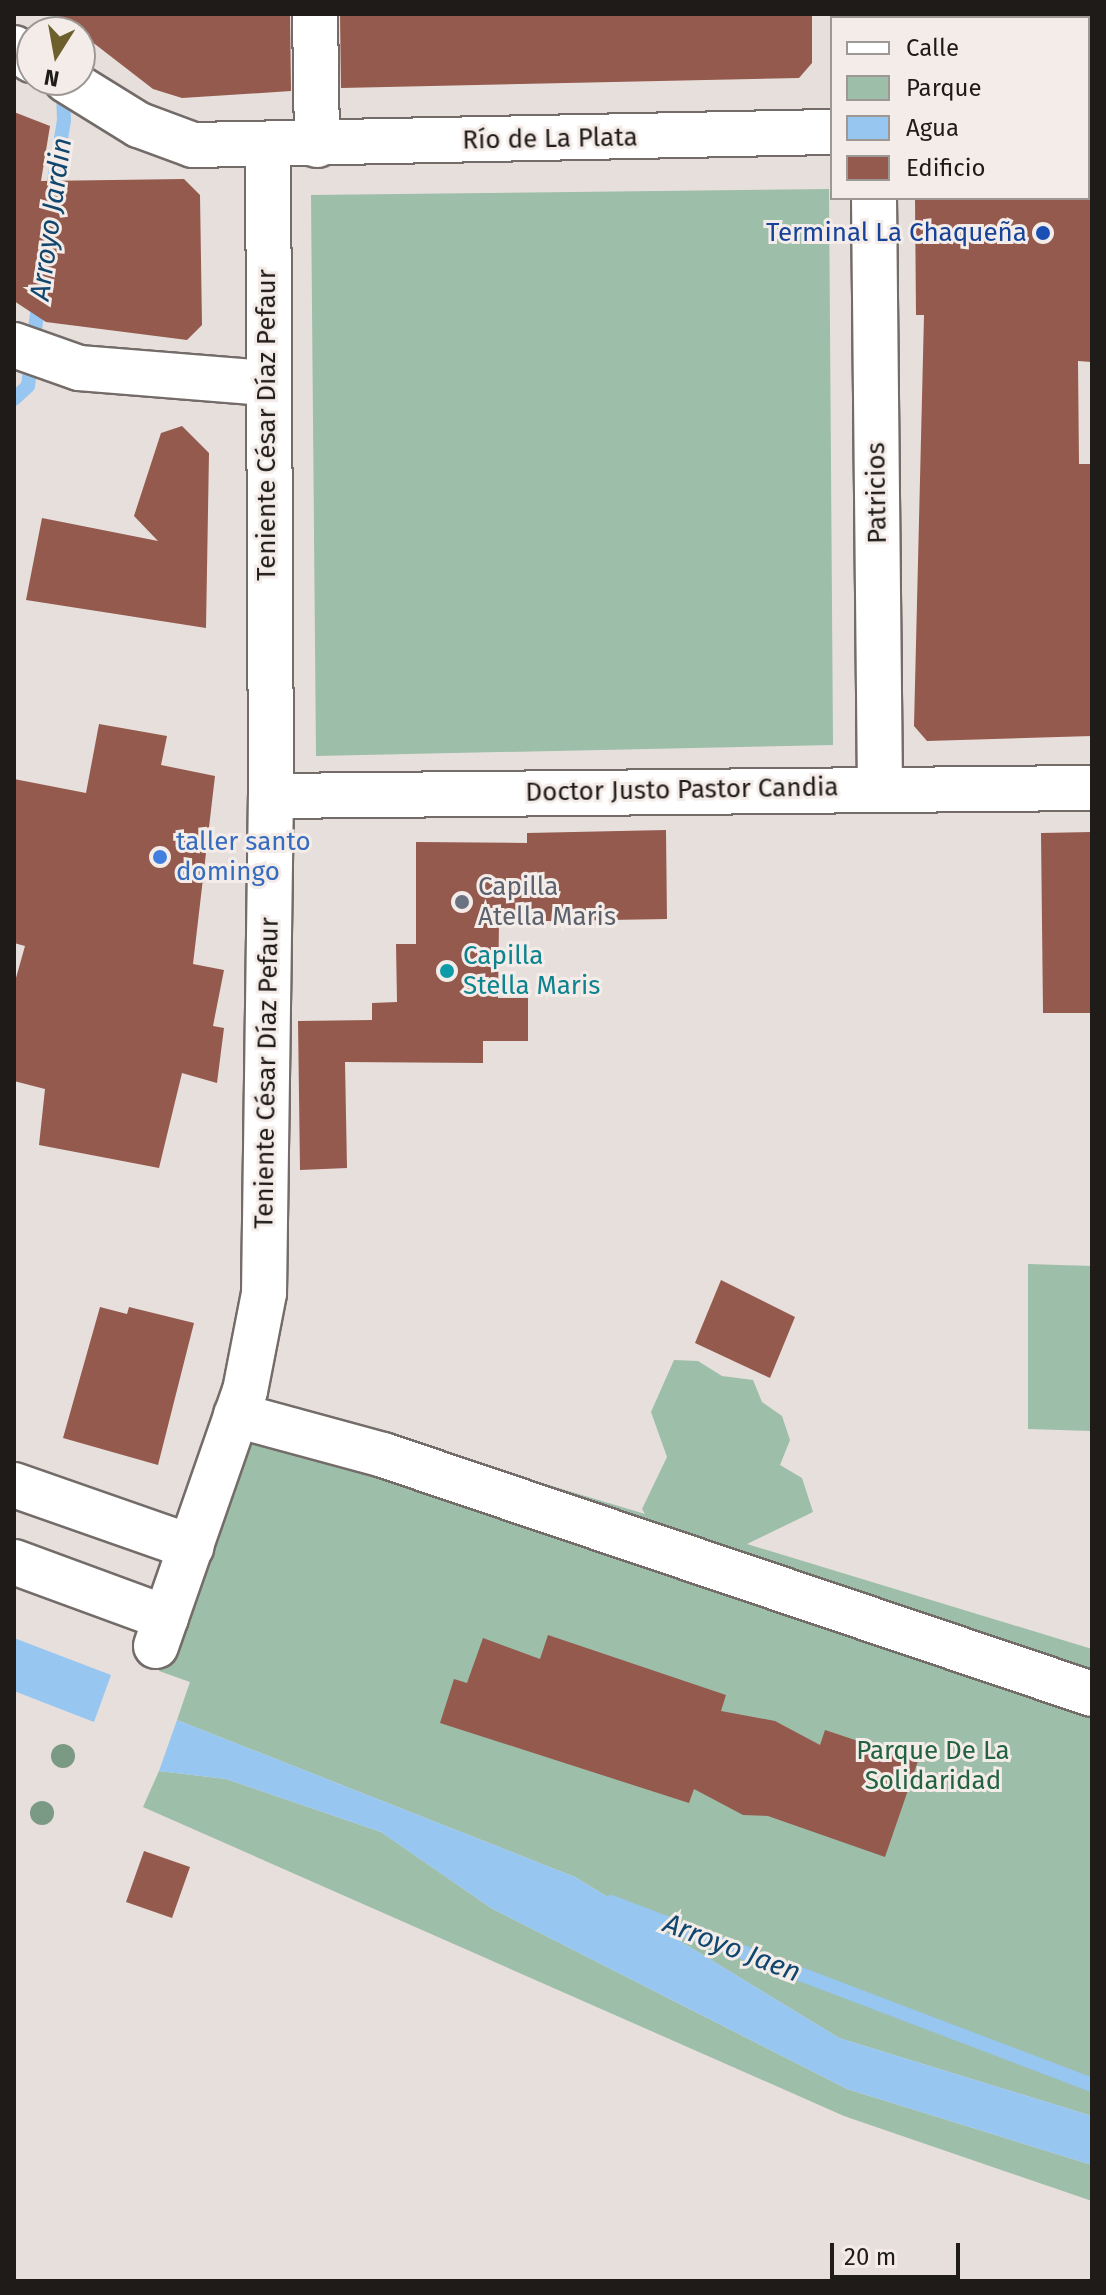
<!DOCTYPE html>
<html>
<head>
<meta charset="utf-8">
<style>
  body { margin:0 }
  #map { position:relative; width:1106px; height:2295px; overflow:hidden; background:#e7dfdb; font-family:"Fira Sans",sans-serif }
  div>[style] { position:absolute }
  .green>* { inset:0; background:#9dbea9 }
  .water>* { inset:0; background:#97c6f1 }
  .stream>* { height:14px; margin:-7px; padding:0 7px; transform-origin:7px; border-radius:7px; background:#97c6f1 }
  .building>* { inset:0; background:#945a4e }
  .roads { filter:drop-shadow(2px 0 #736c69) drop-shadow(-2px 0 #736c69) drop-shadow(0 2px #736c69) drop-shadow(0 -2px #736c69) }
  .minor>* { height:44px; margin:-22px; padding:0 22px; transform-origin:22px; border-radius:22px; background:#fff }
  .trees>* { width:24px; height:24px; margin:-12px; border-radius:50%; background:#7b9a85 }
  .dots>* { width:22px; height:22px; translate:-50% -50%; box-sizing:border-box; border:4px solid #f4ece8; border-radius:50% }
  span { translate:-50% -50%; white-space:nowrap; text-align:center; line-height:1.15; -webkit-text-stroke:6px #f4ece8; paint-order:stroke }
  .street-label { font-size:26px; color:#1e1b19 }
  .transit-label { font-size:26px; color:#164399 }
  .right { translate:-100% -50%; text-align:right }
  .shop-label { font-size:26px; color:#366cbe }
  .left { translate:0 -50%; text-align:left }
  .worship-label { font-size:26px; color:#5b616d }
  .culture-label { font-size:26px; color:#0d838f }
  .park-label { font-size:26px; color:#22623f }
  .water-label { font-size:28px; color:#11466e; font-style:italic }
  .frame { position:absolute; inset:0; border:16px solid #1e1b19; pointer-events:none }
  .legend { position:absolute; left:830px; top:16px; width:260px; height:184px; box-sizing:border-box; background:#f4ece8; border:2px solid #9e9895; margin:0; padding:10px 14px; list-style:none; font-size:24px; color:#1e1b19 }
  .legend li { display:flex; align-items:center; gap:16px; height:40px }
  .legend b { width:40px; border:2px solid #9e9895 }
  .north { position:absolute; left:16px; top:16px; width:80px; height:80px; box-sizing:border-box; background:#f4ece8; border:2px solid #9e9895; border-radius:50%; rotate:191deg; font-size:22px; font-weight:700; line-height:32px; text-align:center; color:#1e1b19 }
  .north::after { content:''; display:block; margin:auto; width:28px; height:36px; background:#6d602d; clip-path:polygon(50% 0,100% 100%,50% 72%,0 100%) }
  .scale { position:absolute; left:830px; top:2243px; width:130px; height:36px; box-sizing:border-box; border:4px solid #1e1b19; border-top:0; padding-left:10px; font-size:24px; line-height:28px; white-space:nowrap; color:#1e1b19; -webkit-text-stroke:6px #f4ece8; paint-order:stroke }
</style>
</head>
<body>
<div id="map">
  <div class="green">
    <i style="clip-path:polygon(829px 189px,833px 745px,316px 756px,311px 195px)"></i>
    <i style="clip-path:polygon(1028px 1264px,1092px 1266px,1092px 1431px,1028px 1429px)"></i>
    <i style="clip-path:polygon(674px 1360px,698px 1361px,722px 1376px,753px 1380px,762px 1402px,782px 1416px,790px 1440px,780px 1465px,802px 1478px,813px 1512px,747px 1544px,1092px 1649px,1092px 2116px,839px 2038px,575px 1877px,177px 1720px,190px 1682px,159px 1671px,188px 1610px,254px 1396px,645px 1514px,642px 1509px,667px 1457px,651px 1412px)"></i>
    <i style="clip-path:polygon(159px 1771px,226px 1779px,381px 1832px,491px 1908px,847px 2089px,1092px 2165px,1092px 2201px,844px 2116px,143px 1807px)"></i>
  </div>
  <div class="water">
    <i style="clip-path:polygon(14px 1638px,111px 1675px,94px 1722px,14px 1691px)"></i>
    <i style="clip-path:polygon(177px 1720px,575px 1877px,839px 2038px,1092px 2116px,1092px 2165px,847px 2089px,491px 1908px,381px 1832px,226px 1779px,159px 1771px)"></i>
  </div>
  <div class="stream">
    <i style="left:59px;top:14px;width:18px;rotate:87deg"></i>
    <i style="left:51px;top:198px;width:79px;rotate:-80.5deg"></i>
    <i style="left:64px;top:120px;width:32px;rotate:-92deg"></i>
    <i style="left:14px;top:399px;width:19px;rotate:-43deg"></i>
    <i style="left:28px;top:386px;width:89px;rotate:-82.9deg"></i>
    <i style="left:611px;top:1902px;width:515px;rotate:20.83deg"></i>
  </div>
  <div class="building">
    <i style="clip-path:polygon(56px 14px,290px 14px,291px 91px,182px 98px,153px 89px)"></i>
    <i style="clip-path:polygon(340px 14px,812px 14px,812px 63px,799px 78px,341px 88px)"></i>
    <i style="clip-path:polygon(14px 112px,50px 126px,41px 181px,184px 179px,200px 195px,202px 325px,187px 340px,46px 322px,14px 301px)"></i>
    <i style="clip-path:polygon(915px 198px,1091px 198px,1092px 362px,1078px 361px,1079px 464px,1092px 464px,1092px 736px,927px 741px,914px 726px,924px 315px,916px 315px)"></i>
    <i style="clip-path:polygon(182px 426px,209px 453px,206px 628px,26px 600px,42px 518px,158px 541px,134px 516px,161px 433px)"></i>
    <i style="clip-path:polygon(99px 724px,167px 736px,161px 765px,215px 776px,193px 964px,224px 970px,213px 1026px,224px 1028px,217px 1083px,182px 1073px,159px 1168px,39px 1145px,45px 1089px,14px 1081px,14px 985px,25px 946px,14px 943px,14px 779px,86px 793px)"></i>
    <i style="clip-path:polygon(666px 830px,667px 919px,499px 922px,498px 998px,528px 998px,528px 1041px,483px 1041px,483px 1063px,345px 1062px,347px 1168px,300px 1170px,298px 1021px,372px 1020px,372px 1003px,397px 1002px,396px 944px,416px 944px,416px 842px,527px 843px,527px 833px)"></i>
    <i style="clip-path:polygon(1092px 832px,1092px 1013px,1043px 1013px,1041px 833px)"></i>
    <i style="clip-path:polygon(721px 1280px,795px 1317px,770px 1378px,695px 1343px)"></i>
    <i style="clip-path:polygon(100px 1307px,127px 1314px,129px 1307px,194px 1323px,158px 1465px,63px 1438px)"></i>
    <i style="clip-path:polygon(548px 1635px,726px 1695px,721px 1711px,775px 1721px,820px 1745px,825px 1730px,918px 1761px,885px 1857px,768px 1816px,743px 1815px,694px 1789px,689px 1803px,440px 1723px,454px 1679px,467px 1683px,483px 1638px,540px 1659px)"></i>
    <i style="clip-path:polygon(144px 1851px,190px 1867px,172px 1918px,126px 1902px)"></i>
  </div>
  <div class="roads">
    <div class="minor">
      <i style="left:315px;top:14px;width:131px;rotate:89.1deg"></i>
      <i style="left:872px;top:14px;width:4px;rotate:90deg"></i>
      <i style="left:14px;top:48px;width:22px;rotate:34deg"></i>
      <i style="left:66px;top:80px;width:86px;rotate:31.7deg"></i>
      <i style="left:139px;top:125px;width:58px;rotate:20.3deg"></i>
      <i style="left:193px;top:145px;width:639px;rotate:-1.17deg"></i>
      <i style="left:1088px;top:127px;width:4px"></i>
      <i style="left:874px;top:198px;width:590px;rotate:89.42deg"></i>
      <i style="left:14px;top:345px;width:69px;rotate:19.5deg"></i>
      <i style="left:79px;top:368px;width:187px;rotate:4.6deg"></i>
      <i style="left:271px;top:796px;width:821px;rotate:-0.56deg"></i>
      <i style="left:236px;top:1415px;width:152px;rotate:15.2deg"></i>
      <i style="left:383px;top:1455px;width:748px;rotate:18.63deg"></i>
      <i style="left:14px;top:1485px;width:188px;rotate:19.3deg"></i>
      <i style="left:14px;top:1562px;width:162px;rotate:20.2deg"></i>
      <i style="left:156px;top:1646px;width:270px;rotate:-70.8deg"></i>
      <i style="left:245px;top:1391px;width:100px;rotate:-79deg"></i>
      <i style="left:264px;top:1293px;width:497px;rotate:-89.2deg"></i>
      <i style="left:271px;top:796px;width:650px;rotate:-90.26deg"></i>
    </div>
  </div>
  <div class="trees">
    <i style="left:63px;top:1756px"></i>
    <i style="left:42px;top:1813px"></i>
  </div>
  <div class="dots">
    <i style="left:1043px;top:233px;background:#1a4fb4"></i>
    <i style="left:160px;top:857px;background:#3f7fe0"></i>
    <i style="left:462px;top:902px;background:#6b7280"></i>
    <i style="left:447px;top:971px;background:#0f9aa8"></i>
  </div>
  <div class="street-label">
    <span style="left:550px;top:139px;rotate:-1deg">Río de La Plata</span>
    <span style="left:267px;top:425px;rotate:-90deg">Teniente César Díaz Pefaur</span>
    <span style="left:877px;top:493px;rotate:-91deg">Patricios</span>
    <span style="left:682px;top:790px;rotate:-1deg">Doctor Justo Pastor Candia</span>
    <span style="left:267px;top:1073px;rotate:-89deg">Teniente César Díaz Pefaur</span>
  </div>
  <div class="transit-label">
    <span class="right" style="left:1027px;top:233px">Terminal La Chaqueña</span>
  </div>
  <div class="shop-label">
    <span class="left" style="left:176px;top:857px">taller santo<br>domingo</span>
  </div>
  <div class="worship-label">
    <span class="left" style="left:478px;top:902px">Capilla<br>Atella Maris</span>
  </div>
  <div class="culture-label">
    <span class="left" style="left:463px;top:971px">Capilla<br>Stella Maris</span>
  </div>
  <div class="park-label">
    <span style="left:933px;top:1766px">Parque De La<br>Solidaridad</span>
  </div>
  <div class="water-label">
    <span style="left:51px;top:219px;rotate:-82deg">Arroyo Jardin</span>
    <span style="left:732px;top:1948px;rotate:21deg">Arroyo Jaen</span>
  </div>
  <div class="frame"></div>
  <ul class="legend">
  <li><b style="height:10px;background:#fff"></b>Calle</li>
  <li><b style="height:22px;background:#9dbea9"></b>Parque</li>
  <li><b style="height:22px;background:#97c6f1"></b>Agua</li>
  <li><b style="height:22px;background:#945a4e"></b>Edificio</li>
  </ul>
  <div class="north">N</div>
  <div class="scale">20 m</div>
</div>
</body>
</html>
